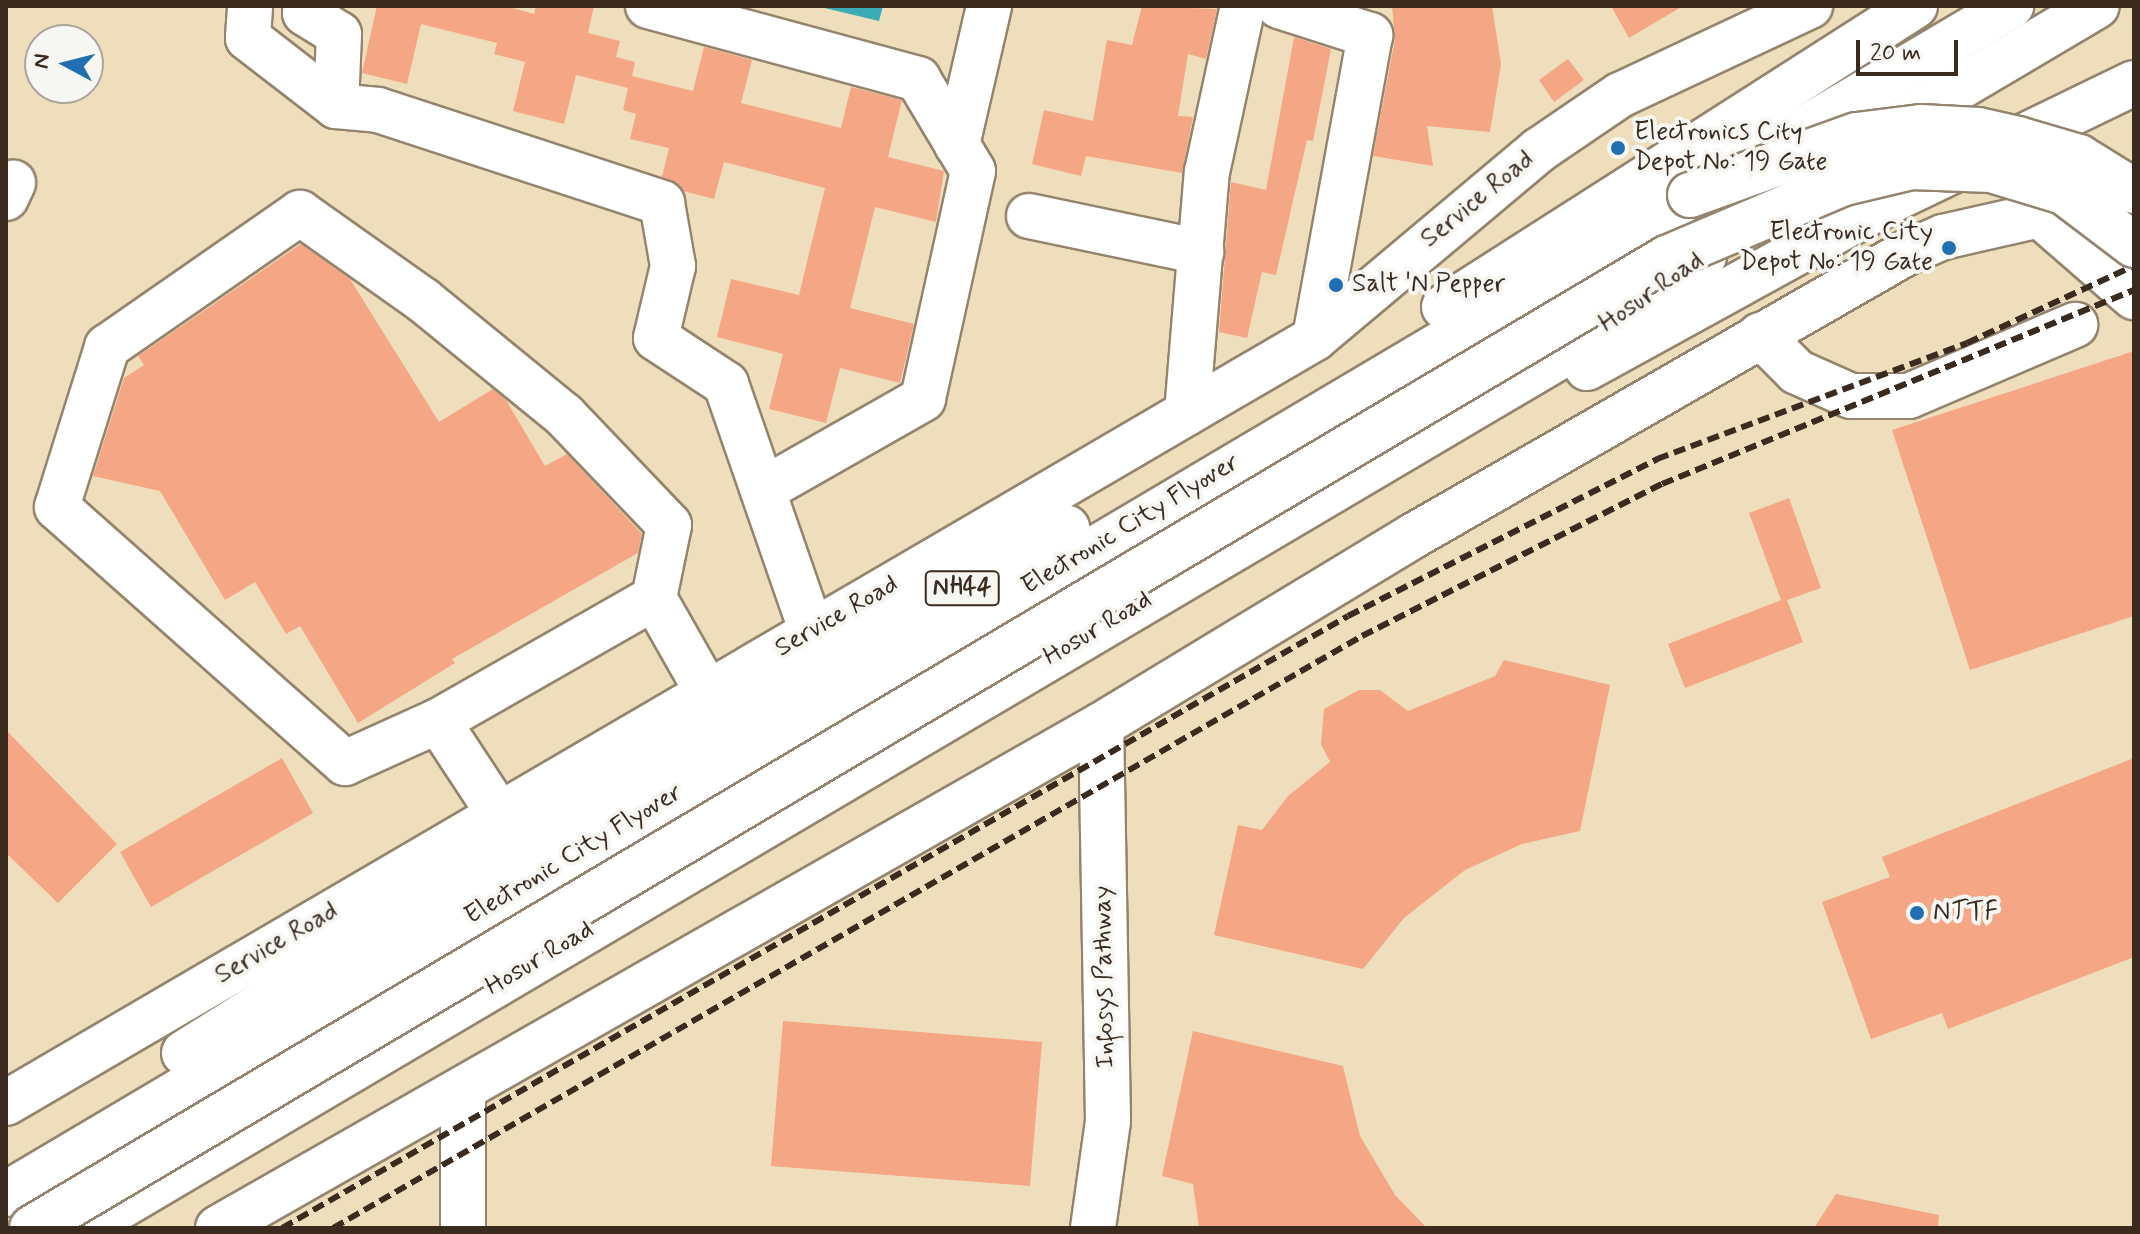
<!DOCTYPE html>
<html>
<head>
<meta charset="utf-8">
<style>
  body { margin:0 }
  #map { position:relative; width:2140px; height:1234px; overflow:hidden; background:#eedebc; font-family:Mynerve,sans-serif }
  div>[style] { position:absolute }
  .water>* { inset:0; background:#3bacb6 }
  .building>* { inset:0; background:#f5a684 }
  .roads { filter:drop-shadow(2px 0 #94846d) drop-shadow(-2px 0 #94846d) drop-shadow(0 2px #94846d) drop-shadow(0 -2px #94846d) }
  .minor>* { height:44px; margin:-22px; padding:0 22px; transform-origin:22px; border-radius:22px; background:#fff }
  .highway>* { height:44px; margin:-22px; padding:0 22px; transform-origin:22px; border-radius:22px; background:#fff }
  .rail>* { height:6px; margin-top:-3px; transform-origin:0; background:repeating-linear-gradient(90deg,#3b2a1e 0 12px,transparent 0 18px) }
  .bridges { filter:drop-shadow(2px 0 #94846d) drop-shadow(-2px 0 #94846d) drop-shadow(0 2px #94846d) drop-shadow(0 -2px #94846d) }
  .highway-bridge>* { height:44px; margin:-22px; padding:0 22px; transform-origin:22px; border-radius:22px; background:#fff }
  .dots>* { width:22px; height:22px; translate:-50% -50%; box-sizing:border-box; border:4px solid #f6f6f2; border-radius:50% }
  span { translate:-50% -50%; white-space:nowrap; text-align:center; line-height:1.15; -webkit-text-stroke:8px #f6f6f2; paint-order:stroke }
  .shield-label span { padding:2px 6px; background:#f6f6f2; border:2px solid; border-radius:6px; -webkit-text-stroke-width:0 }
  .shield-label { font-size:24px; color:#3b2a1e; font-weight:700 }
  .poi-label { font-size:26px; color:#3b2a1e }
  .left { translate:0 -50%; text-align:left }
  .right { translate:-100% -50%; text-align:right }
  .street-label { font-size:26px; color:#3b2a1e }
  .frame { position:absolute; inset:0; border:8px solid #3b2a1e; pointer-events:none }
  .north { position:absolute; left:24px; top:24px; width:80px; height:80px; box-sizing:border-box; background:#f6f6f2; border:2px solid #aba49d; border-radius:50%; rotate:277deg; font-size:22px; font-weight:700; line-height:32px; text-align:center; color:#3b2a1e }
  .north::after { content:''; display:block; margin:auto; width:28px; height:36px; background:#1f6fb2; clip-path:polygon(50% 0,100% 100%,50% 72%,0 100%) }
  .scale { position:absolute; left:1856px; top:40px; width:102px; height:36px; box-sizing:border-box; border:4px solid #3b2a1e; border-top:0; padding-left:10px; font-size:24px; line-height:28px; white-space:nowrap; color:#3b2a1e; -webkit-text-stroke:6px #f6f6f2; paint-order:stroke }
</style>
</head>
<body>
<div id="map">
  <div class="water">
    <i style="clip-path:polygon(816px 6px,883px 6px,879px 21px)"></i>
  </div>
  <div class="building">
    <i style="clip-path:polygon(377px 6px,505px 6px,534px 14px,536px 6px,594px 6px,588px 33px,620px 41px,616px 57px,635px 62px,632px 76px,693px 91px,704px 47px,752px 60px,741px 103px,841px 128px,851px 87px,902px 100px,888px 157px,944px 171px,936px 222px,875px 207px,850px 308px,914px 324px,900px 383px,840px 368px,826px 423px,769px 409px,783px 354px,717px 337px,731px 279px,799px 295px,825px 188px,724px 162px,714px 199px,683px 191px,662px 177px,669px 148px,630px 139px,636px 114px,623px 110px,628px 88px,576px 75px,564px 124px,513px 111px,525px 62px,494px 54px,497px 43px,421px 24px,407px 84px,362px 73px)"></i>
    <i style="clip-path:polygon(1142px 6px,1217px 9px,1206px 59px,1188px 54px,1178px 116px,1193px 117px,1182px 173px,1086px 156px,1081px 176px,1032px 164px,1044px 110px,1093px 121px,1107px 40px,1132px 45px)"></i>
    <i style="clip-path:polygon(1392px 6px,1492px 6px,1501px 64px,1490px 132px,1427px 126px,1433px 166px,1373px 156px,1395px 39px)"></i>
    <i style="clip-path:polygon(1611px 6px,1683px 6px,1629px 38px)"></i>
    <i style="clip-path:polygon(1294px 37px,1331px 49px,1313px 141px,1307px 140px,1276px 275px,1262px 272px,1247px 338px,1219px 332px,1231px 182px,1266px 190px)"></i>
    <i style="clip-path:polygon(1568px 59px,1584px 80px,1554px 102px,1539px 80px)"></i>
    <i style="clip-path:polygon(301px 244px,350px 279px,439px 422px,493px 389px,506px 400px,545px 466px,567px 454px,642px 534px,638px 553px,452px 659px,455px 663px,358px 723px,300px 626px,286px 634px,255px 582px,225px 600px,160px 491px,93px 476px,124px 378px,144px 365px,138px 356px)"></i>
    <i style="clip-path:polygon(2134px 351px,2134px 616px,1970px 670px,1892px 430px)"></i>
    <i style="clip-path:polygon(1789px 498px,1821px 588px,1787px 600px,1803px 642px,1685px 688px,1668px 644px,1781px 600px,1749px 513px)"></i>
    <i style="clip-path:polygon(1504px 660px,1610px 685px,1580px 831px,1522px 844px,1465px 870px,1404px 918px,1363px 969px,1214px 935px,1238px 825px,1262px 830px,1288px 796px,1330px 762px,1321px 744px,1324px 709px,1359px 690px,1380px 690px,1408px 711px,1495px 676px)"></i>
    <i style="clip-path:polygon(6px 730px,117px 844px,58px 903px,6px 853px)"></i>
    <i style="clip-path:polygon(282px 758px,313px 813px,151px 907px,120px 852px)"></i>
    <i style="clip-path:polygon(2134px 758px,2134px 957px,1948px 1029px,1942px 1013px,1871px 1039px,1822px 902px,1890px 877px,1882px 857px)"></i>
    <i style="clip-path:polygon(783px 1021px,1042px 1042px,1030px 1186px,771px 1166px)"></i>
    <i style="clip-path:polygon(1193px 1031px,1343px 1066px,1360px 1136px,1395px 1195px,1427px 1228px,1199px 1228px,1193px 1184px,1162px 1176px)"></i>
    <i style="clip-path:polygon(1836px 1194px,1939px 1215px,1938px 1228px,1814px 1228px)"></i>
  </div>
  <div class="roads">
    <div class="minor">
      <i style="left:307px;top:6px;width:7px;rotate:106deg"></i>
      <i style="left:305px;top:13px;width:40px;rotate:32deg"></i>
      <i style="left:339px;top:34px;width:72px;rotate:92.4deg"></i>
      <i style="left:648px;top:6px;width:280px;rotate:15.1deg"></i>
      <i style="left:918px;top:79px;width:107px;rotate:59.1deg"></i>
      <i style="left:973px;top:171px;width:233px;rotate:102.4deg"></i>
      <i style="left:923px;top:399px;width:184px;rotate:150.4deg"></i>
      <i style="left:1279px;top:6px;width:96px;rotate:17.7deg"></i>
      <i style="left:1370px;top:35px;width:308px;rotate:100.3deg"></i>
      <i style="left:250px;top:8px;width:30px;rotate:94deg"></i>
      <i style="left:248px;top:38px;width:111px;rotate:37.7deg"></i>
      <i style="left:336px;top:106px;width:42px;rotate:5.4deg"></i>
      <i style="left:378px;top:110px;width:299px;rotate:18.1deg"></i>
      <i style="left:662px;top:203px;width:64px;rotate:80.1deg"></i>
      <i style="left:673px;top:266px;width:74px;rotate:103.3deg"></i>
      <i style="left:656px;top:338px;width:84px;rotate:33.3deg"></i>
      <i style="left:726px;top:384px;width:262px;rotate:70.9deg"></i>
      <i style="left:957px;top:145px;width:143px;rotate:-77deg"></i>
      <i style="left:6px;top:198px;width:17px;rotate:-65deg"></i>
      <i style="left:300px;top:213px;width:151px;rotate:35.3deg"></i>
      <i style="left:423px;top:300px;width:182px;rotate:39.2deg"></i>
      <i style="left:564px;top:415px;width:152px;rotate:46.3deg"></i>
      <i style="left:669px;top:525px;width:75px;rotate:101.6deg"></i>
      <i style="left:654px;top:598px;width:249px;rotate:150.3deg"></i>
      <i style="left:438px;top:721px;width:102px;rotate:155.7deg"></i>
      <i style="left:345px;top:763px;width:385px;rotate:-138.4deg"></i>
      <i style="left:57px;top:507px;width:168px;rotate:-72.6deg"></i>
      <i style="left:107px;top:347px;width:235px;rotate:-34.8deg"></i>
      <i style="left:1029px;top:216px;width:176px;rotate:11.8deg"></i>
      <i style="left:2043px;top:218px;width:121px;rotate:41deg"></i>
      <i style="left:1760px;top:335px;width:52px;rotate:45deg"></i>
      <i style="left:1797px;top:372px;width:59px;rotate:24deg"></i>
      <i style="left:1851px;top:396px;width:58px"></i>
      <i style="left:1909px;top:396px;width:181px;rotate:-23.2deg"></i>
      <i style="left:1187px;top:413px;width:242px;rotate:-85.3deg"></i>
      <i style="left:1207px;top:172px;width:170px;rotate:-77.8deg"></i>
      <i style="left:654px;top:598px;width:109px;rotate:60.4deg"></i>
      <i style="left:438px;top:721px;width:111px;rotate:56.7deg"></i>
      <i style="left:463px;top:1092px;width:136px;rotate:90deg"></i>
      <i style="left:6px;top:1103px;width:1516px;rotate:-30.3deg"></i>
      <i style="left:1315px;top:338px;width:292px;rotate:-40deg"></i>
      <i style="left:1539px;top:150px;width:98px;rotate:-34.2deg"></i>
      <i style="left:1620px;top:95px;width:210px;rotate:-25.1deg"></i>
      <i style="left:218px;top:1228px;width:1016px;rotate:-29.67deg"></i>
      <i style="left:1101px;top:725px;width:365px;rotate:-31.2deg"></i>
      <i style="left:1413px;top:536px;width:568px;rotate:-29.86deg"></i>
      <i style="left:1906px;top:253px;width:40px;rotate:-23.4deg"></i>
      <i style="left:1943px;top:237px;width:175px;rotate:-12.8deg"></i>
      <i style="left:1093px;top:1228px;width:108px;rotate:-82deg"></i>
      <i style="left:1108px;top:1121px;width:396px;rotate:-91deg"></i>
    </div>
    <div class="highway">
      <i style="left:1872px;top:139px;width:261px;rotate:-30.6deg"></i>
      <i style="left:1444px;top:307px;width:559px;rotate:-32.58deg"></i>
      <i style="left:1587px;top:368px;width:348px;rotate:-28.8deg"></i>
      <i style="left:1892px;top:200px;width:269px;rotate:-25.8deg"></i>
      <i style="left:184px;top:1053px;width:397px;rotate:-32.1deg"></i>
      <i style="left:520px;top:842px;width:631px;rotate:-29.86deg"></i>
      <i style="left:6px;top:1194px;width:2331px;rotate:-30.65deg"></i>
      <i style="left:84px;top:1228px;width:1721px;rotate:-30.56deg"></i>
      <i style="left:1566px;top:353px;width:169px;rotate:-35.1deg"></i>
    </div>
  </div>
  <div class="rail">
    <i style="left:282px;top:1228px;width:1229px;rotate:-29.86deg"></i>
    <i style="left:1348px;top:616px;width:347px;rotate:-26.9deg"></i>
    <i style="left:1657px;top:459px;width:331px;rotate:-20.5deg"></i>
    <i style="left:1967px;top:343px;width:184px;rotate:-24.8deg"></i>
    <i style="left:333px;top:1228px;width:1187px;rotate:-29.91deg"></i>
    <i style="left:1362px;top:636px;width:336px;rotate:-26.9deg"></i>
    <i style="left:1662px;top:484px;width:510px;rotate:-22.34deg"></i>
  </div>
  <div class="bridges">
    <div class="highway-bridge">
      <i style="left:1690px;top:195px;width:177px;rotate:-19.8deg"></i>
      <i style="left:1857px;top:135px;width:64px;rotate:-7.1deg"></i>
      <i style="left:1921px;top:127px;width:57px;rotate:3deg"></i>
      <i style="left:1978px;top:130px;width:41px;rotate:12.7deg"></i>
      <i style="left:2018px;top:139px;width:64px;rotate:16.4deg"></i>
      <i style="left:2079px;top:157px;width:65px;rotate:31.7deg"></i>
      <i style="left:32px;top:1228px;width:1901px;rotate:-30.68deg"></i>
      <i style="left:1667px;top:258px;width:192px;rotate:-23deg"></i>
      <i style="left:1844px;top:183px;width:69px;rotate:-13.4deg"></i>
      <i style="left:1911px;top:167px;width:80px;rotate:2.1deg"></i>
      <i style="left:1991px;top:170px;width:76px;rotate:16.8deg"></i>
      <i style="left:2064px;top:192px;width:88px;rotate:37.1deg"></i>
    </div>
  </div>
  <div class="dots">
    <i style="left:1618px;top:148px;background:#1f6fb2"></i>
    <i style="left:1949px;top:248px;background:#1f6fb2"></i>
    <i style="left:1336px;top:285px;background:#1f6fb2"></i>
    <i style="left:1917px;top:913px;background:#1f6fb2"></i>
  </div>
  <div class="shield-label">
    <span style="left:962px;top:588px">NH44</span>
  </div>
  <div class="poi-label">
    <span class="left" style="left:1634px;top:148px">Electronics City<br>Depot No: 19 Gate</span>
    <span class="right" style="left:1933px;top:248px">Electronic City<br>Depot No: 19 Gate</span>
    <span class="left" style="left:1352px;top:285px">Salt 'N Pepper</span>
    <span class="left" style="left:1933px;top:913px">NTTF</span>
  </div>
  <div class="street-label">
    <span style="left:1478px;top:200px;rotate:-39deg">Service Road</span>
    <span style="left:1652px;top:293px;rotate:-35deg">Hosur Road</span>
    <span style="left:1131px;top:525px;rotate:-31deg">Electronic City Flyover</span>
    <span style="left:837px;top:617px;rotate:-30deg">Service Road</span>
    <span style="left:1098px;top:629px;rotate:-31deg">Hosur Road</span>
    <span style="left:574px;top:855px;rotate:-31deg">Electronic City Flyover</span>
    <span style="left:277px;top:944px;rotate:-30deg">Service Road</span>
    <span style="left:540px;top:959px;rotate:-31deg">Hosur Road</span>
    <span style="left:1105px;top:977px;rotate:-91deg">Infosys Pathway</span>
  </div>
  <div class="frame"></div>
  <div class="north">N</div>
  <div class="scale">20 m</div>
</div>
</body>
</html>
